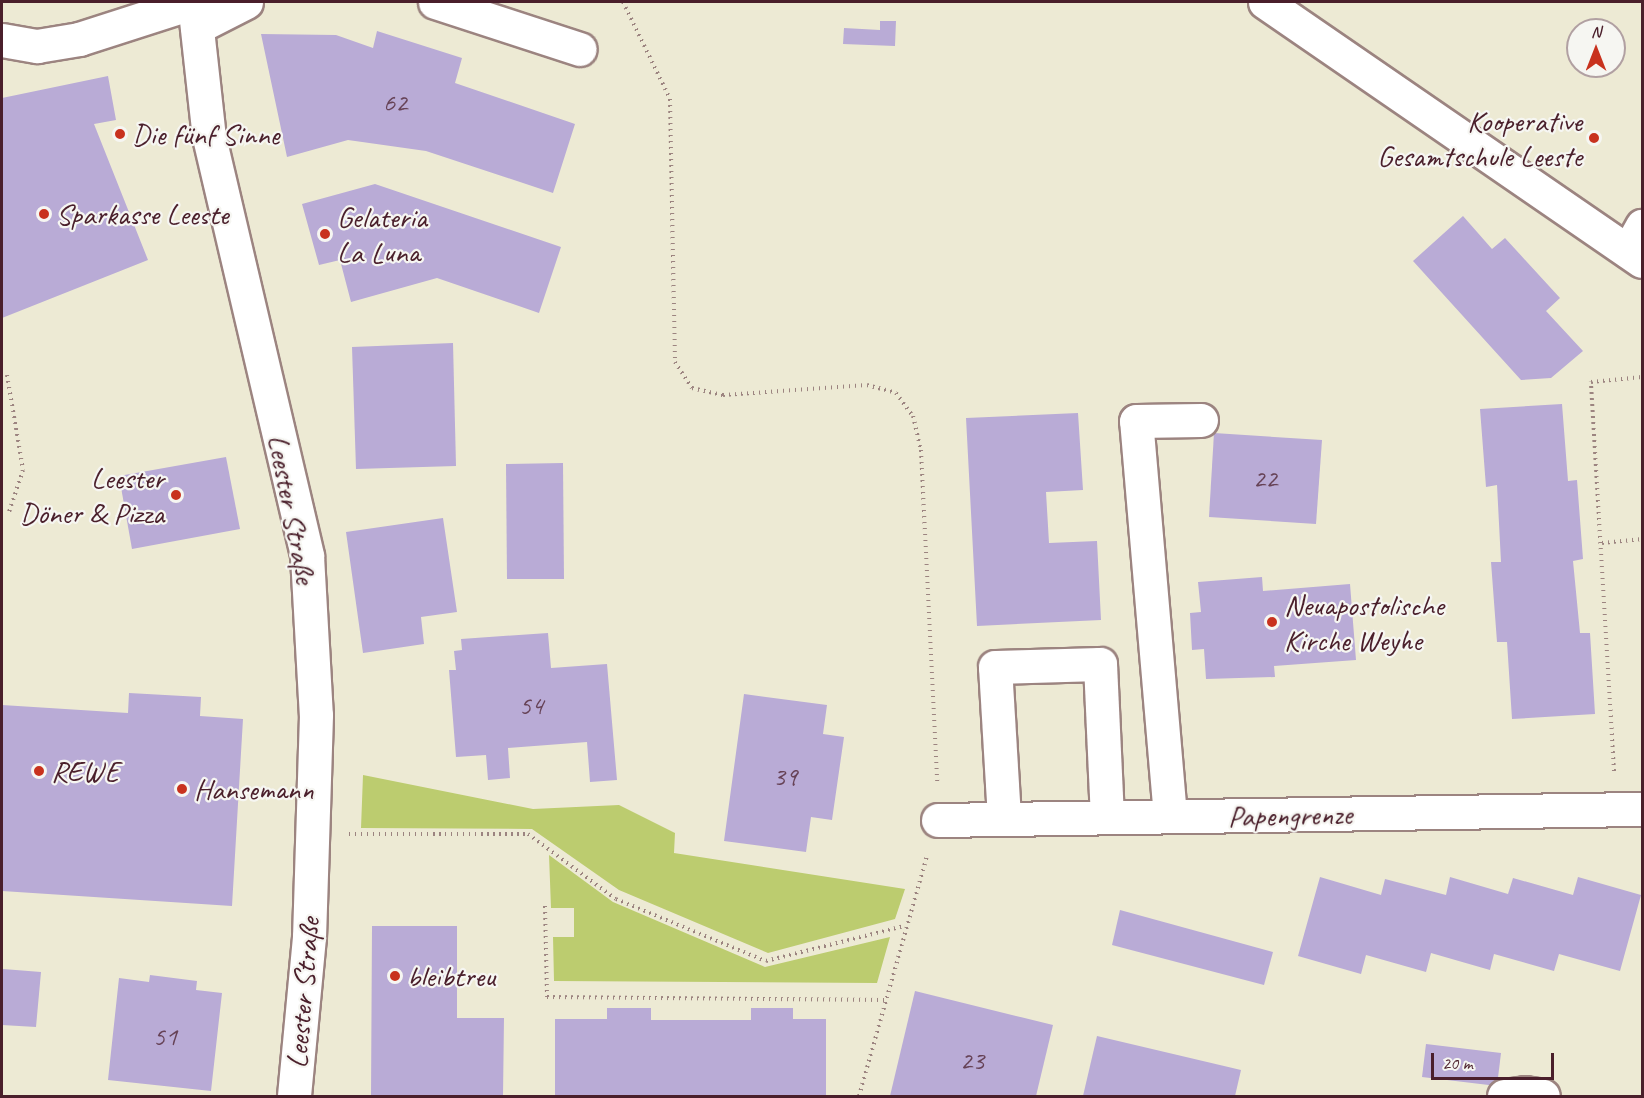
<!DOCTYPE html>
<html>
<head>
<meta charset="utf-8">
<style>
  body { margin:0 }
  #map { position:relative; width:1644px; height:1098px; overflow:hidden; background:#edead4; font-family:Caveat,sans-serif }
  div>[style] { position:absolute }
  .green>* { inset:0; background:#bccc6f }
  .building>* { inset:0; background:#b9abd6 }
  .path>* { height:4px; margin-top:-2px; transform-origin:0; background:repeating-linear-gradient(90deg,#9c8480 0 1.5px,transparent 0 6px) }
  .roads { filter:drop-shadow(2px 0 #9c8480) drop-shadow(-2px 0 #9c8480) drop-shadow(0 2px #9c8480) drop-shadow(0 -2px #9c8480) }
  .minor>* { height:33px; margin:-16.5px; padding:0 16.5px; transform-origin:16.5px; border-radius:16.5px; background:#fff }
  .dots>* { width:16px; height:16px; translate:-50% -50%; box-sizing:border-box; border:3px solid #f6f6f2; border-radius:50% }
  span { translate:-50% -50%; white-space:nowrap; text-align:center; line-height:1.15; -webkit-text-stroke:4.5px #f6f6f2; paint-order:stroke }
  .number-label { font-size:27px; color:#664256 }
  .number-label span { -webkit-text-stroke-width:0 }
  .poi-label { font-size:30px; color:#4a1f2b }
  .right { translate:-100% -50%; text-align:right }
  .left { translate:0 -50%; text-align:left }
  .street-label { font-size:30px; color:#4a1f2b }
  .frame { position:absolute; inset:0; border:3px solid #4a1f2b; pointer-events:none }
  .north { position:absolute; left:1566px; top:18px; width:60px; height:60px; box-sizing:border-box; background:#f6f6f2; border:2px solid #b1a0a2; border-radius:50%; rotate:0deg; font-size:16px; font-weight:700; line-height:24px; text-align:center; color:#4a1f2b }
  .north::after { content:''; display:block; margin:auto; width:21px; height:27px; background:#c8321e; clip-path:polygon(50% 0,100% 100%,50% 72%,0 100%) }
  .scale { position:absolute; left:1431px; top:1053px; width:123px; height:27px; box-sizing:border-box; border:3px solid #4a1f2b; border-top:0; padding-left:8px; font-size:18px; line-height:21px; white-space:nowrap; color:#4a1f2b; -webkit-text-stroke:4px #f6f6f2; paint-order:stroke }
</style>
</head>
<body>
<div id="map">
  <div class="green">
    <i style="clip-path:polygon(363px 775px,533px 809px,619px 805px,675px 833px,674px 853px,905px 889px,895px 919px,768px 953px,619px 890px,532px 829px,361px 828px)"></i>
    <i style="clip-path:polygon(549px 855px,613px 902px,765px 967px,890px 937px,877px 983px,554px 981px,553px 937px,574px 937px,574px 908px,551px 908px)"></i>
  </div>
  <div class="building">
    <i style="clip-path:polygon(880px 21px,896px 21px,895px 46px,843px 44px,844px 28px,880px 30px)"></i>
    <i style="clip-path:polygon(377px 31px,462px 58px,455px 83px,575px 124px,553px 193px,426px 151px,348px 140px,287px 157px,261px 34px,336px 35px,373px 48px)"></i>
    <i style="clip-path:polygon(108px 76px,116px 120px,94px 124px,148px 260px,2px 318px,2px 98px)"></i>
    <i style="clip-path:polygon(375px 184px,561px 247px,539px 313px,437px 278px,351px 302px,340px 260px,319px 265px,302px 204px)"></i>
    <i style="clip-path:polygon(1463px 216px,1492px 249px,1505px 238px,1560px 298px,1546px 311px,1583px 351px,1551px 378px,1521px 380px,1413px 261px)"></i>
    <i style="clip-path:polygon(453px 343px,456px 466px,356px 469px,352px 347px)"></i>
    <i style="clip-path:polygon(1562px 404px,1568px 481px,1577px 480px,1583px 559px,1573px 561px,1580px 633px,1590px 633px,1595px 714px,1512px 719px,1507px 642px,1497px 642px,1491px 562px,1501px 562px,1497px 485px,1486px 487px,1480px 409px)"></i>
    <i style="clip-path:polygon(1078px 413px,1083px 490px,1046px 492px,1049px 543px,1097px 541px,1101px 620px,977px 626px,966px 418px)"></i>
    <i style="clip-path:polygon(1214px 433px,1322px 440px,1316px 524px,1209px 517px)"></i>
    <i style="clip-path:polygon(226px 457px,240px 529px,132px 549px,119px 476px)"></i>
    <i style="clip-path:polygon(563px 463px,564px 579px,507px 579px,506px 464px)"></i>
    <i style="clip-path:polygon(443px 518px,457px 612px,421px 617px,424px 644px,363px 653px,346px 532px)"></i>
    <i style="clip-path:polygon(1262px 577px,1263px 591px,1350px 584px,1356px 660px,1274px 666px,1275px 677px,1206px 679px,1204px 649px,1192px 650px,1190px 613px,1201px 612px,1198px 582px)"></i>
    <i style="clip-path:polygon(548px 633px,551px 668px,607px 664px,617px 780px,590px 782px,587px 742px,508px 748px,510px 778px,488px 780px,486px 755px,456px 757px,449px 670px,456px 670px,454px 651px,462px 650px,461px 639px)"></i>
    <i style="clip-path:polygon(129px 693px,201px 697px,200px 716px,243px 719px,232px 906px,2px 891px,2px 705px,128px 713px)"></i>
    <i style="clip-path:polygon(744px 694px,827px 705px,823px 734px,844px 737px,832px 820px,811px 817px,806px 852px,724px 841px)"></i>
    <i style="clip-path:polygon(1320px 877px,1381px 895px,1385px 879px,1446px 895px,1450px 877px,1508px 894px,1513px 878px,1573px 895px,1578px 877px,1641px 895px,1620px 971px,1559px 954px,1554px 971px,1494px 954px,1490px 970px,1431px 953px,1426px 972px,1366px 955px,1361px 974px,1298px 956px)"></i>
    <i style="clip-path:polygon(1120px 910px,1273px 952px,1264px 985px,1112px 945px)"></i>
    <i style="clip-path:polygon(372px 926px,457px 926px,457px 1018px,504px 1018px,503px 1096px,371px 1096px)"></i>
    <i style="clip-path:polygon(3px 969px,41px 972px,36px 1027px,2px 1025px)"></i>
    <i style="clip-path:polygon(150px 975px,197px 981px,196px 990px,222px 993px,211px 1091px,108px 1080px,119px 978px,149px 982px)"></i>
    <i style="clip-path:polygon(915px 991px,1053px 1025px,1036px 1096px,890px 1096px)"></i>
    <i style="clip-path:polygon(607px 1008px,651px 1008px,651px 1020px,751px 1020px,751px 1008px,793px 1008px,793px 1019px,826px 1019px,826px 1096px,555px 1096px,555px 1019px,607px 1019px)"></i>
    <i style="clip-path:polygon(1097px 1036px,1241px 1070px,1235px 1096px,1083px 1096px)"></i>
    <i style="clip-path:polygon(1426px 1044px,1501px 1053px,1497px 1086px,1422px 1077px)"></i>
  </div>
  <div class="path">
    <i style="left:623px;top:2px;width:108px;rotate:64.1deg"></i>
    <i style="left:670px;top:99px;width:263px;rotate:88.9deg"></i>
    <i style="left:675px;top:362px;width:31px;rotate:57deg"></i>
    <i style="left:692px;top:388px;width:32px;rotate:13deg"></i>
    <i style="left:723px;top:395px;width:144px;rotate:-4deg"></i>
    <i style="left:867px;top:385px;width:30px;rotate:15deg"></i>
    <i style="left:896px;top:393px;width:29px;rotate:54deg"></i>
    <i style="left:913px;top:416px;width:35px;rotate:77deg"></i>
    <i style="left:921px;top:450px;width:333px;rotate:87.2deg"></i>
    <i style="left:7px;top:375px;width:96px;rotate:80.4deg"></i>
    <i style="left:23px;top:470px;width:44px;rotate:108.4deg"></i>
    <i style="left:1602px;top:543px;width:40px;rotate:-5.7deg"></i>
    <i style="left:1614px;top:771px;width:390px;rotate:-93.4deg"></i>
    <i style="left:1591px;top:382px;width:51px;rotate:-5.6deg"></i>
    <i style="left:349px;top:834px;width:179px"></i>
    <i style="left:528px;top:834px;width:109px;rotate:36.5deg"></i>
    <i style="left:616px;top:899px;width:162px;rotate:22.5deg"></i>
    <i style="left:766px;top:961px;width:142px;rotate:-14.2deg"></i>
    <i style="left:545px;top:906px;width:91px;rotate:88.7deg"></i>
    <i style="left:547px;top:997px;width:337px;rotate:0.5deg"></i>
    <i style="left:859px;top:1096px;width:250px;rotate:-74.2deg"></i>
  </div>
  <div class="roads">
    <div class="minor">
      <i style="left:194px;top:2px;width:136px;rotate:83.7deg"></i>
      <i style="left:209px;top:137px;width:430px;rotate:76.8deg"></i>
      <i style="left:307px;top:556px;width:159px;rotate:86.8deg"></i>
      <i style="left:316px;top:715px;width:222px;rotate:91.8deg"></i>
      <i style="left:309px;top:937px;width:160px;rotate:95.4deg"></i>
      <i style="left:435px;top:2px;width:152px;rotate:18deg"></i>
      <i style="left:1265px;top:2px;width:457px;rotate:34.5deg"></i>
      <i style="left:197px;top:27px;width:55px;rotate:-27deg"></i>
      <i style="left:2px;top:40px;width:36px;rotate:10deg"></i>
      <i style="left:37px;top:46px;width:43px;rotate:-9.5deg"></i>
      <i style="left:79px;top:39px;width:121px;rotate:-17.8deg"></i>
      <i style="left:1628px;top:251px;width:29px;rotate:-61deg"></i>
      <i style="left:1170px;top:816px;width:396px;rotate:-94.9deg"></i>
      <i style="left:1136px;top:421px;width:65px;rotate:-0.9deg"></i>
      <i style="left:1004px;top:818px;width:151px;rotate:-93.4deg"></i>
      <i style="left:995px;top:667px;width:105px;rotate:-1.6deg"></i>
      <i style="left:1100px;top:664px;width:153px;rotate:87.4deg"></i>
      <i style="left:938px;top:820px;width:704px;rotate:-0.9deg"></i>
      <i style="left:1504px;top:1096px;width:21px;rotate:-8deg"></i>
      <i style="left:1525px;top:1093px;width:18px;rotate:9deg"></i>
    </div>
  </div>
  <div class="dots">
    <i style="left:120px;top:134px;background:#c8321e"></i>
    <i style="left:1594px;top:138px;background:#c8321e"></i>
    <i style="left:44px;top:214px;background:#c8321e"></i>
    <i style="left:325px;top:234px;background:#c8321e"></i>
    <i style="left:176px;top:495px;background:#c8321e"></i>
    <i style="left:1272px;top:622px;background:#c8321e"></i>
    <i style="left:39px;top:771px;background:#c8321e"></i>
    <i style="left:182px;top:789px;background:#c8321e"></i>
    <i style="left:395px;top:976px;background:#c8321e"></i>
  </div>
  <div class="number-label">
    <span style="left:395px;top:103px">62</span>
    <span style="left:1265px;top:479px">22</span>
    <span style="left:531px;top:706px">54</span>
    <span style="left:785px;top:777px">39</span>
    <span style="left:165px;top:1037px">51</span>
    <span style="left:972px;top:1061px">23</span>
  </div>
  <div class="poi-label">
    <span class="right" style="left:1582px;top:138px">Kooperative<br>Gesamtschule Leeste</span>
    <span class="left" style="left:132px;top:134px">Die fünf Sinne</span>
    <span class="left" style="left:56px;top:214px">Sparkasse Leeste</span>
    <span class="left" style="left:337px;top:234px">Gelateria<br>La Luna</span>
    <span class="right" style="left:164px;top:495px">Leester<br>Döner &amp; Pizza</span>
    <span class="left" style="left:1284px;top:622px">Neuapostolische<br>Kirche Weyhe</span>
    <span class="left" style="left:51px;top:771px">REWE</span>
    <span class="left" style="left:194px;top:789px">Hansemann</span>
    <span class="left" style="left:407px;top:976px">bleibtreu</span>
  </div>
  <div class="street-label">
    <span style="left:292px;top:509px;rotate:79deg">Leester Straße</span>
    <span style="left:1290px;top:815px;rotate:-1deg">Papengrenze</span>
    <span style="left:303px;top:993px;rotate:-85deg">Leester Straße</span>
  </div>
  <div class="frame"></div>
  <div class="north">N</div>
  <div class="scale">20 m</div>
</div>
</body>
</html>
